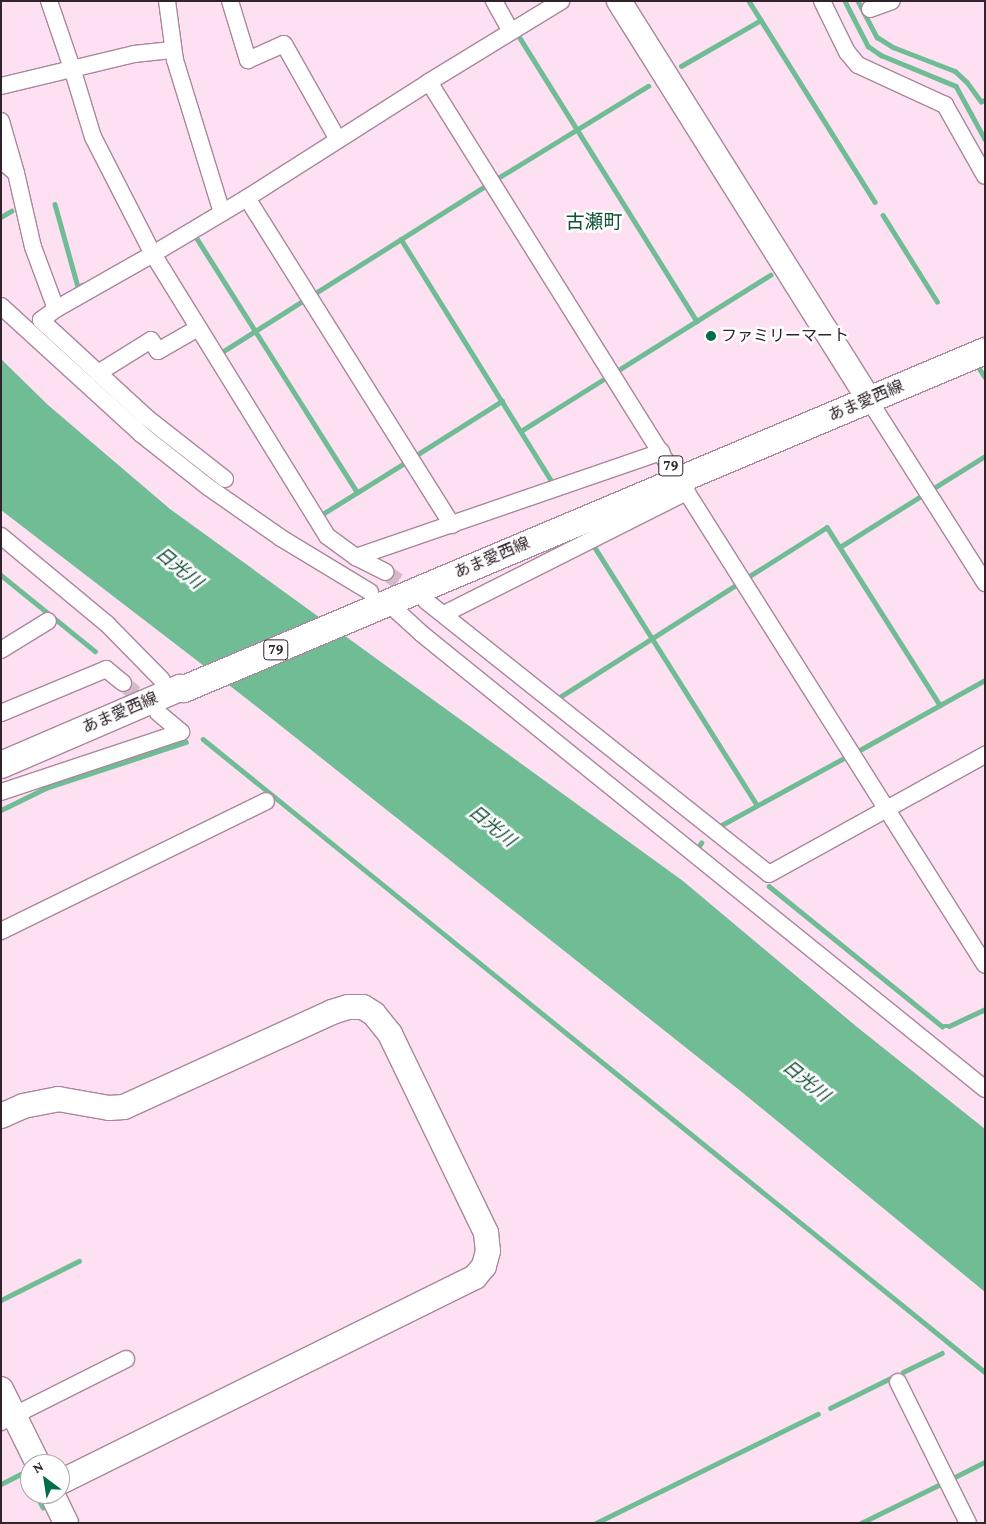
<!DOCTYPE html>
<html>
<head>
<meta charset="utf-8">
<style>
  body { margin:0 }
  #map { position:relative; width:986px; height:1524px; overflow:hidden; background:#fee0f3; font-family:"Crimson Pro","Noto Sans JP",serif }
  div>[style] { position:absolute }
  .water>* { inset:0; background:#70bc95 }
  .stream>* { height:4.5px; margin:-2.25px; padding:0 2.25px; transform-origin:2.25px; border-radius:2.25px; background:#70bc95 }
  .street-tunnel>* { height:16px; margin-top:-8px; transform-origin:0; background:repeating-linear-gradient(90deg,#d5bacb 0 16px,transparent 0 24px) }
  .roads { filter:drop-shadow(1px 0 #a9879d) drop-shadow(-1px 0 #a9879d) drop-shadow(0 1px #a9879d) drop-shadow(0 -1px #a9879d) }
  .street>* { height:16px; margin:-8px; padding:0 8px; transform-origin:8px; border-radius:8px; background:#fff }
  .secondary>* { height:24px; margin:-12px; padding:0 12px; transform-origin:12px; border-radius:12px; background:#fff }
  .primary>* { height:26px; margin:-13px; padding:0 13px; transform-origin:13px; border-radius:13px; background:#fff }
  .dots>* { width:14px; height:14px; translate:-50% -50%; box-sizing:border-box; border:2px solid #fff; border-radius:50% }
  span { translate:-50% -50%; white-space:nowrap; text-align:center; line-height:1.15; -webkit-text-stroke:5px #fff; paint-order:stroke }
  .shield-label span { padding:1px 4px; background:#fff; border:1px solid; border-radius:4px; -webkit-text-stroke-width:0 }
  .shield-label { font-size:15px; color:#31232c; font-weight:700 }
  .poi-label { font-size:16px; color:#31232c }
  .left { translate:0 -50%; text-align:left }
  .street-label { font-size:16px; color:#31232c }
  .water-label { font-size:18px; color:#104c33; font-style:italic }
  .quarter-label { font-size:19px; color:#0e5035 }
  .frame { position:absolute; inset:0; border:2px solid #31232c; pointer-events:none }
  .north { position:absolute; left:20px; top:1454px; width:50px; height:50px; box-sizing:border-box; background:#fff; border:1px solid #ada7ab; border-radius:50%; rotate:329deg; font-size:14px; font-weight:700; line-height:20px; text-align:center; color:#31232c }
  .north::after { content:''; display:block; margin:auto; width:18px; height:22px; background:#006e47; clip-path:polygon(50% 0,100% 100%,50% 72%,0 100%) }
</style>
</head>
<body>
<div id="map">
  <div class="water">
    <i style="clip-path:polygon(1px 359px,48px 405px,170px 509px,683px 881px,857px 1027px,985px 1129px,985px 1292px,743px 1093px,461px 869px,247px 699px,1px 510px)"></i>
  </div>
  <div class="stream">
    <i style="left:749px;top:1px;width:237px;rotate:57.9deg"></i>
    <i style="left:845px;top:1px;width:51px;rotate:62.9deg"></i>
    <i style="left:868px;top:46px;width:16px;rotate:35deg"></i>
    <i style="left:881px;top:55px;width:81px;rotate:22.5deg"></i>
    <i style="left:956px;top:86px;width:60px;rotate:61.3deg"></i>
    <i style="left:858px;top:1px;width:41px;rotate:62.2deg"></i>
    <i style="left:877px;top:37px;width:19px;rotate:32deg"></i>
    <i style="left:893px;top:47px;width:66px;rotate:21.2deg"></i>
    <i style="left:955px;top:71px;width:16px;rotate:43deg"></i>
    <i style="left:967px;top:82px;width:24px;rotate:54deg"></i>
    <i style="left:981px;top:101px;width:4px;rotate:-14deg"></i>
    <i style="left:520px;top:38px;width:334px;rotate:58deg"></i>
    <i style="left:681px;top:66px;width:92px;rotate:-29.9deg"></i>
    <i style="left:498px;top:178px;width:176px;rotate:-31.5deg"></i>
    <i style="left:55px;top:204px;width:86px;rotate:74.5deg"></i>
    <i style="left:78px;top:287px;width:4px;rotate:-27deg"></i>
    <i style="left:883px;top:215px;width:102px;rotate:57.9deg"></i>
    <i style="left:1px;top:217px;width:12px;rotate:-31deg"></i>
    <i style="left:196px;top:237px;width:302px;rotate:57.7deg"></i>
    <i style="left:401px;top:239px;width:287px;rotate:58.1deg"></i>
    <i style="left:314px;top:294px;width:204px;rotate:-32.2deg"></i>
    <i style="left:219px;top:354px;width:101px;rotate:-32.4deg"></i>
    <i style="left:979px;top:368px;width:11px;rotate:56deg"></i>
    <i style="left:617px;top:371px;width:181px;rotate:-32.1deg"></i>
    <i style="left:521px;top:431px;width:102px;rotate:-32.1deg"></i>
    <i style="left:415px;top:456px;width:103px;rotate:-32.3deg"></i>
    <i style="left:934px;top:488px;width:60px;rotate:-32.1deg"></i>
    <i style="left:321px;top:515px;width:100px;rotate:-31.9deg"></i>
    <i style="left:594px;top:546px;width:306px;rotate:57.8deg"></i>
    <i style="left:840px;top:547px;width:96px;rotate:-32.2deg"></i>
    <i style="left:1px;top:575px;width:121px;rotate:39deg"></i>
    <i style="left:748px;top:577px;width:93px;rotate:-32.3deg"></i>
    <i style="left:827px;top:527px;width:211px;rotate:57.6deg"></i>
    <i style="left:560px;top:697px;width:212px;rotate:-32.5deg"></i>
    <i style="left:203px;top:739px;width:1006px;rotate:38.99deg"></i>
    <i style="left:858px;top:751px;width:145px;rotate:-29.2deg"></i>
    <i style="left:1px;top:810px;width:50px;rotate:-26.1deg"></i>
    <i style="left:46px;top:788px;width:147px;rotate:-18.2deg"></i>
    <i style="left:718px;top:827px;width:146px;rotate:-28.7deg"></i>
    <i style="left:699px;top:846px;width:4px;rotate:-56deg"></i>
    <i style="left:769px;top:886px;width:223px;rotate:39deg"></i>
    <i style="left:942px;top:1026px;width:7px"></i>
    <i style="left:949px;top:1026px;width:40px;rotate:-25deg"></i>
    <i style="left:1px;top:1300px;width:87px;rotate:-26.6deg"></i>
    <i style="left:903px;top:1372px;width:43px;rotate:-26deg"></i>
    <i style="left:830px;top:1408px;width:66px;rotate:-26.2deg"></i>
    <i style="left:953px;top:1478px;width:36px;rotate:-27deg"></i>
    <i style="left:1px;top:1484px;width:27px;rotate:-27deg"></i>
    <i style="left:25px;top:1472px;width:10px;rotate:61deg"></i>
    <i style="left:36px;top:1494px;width:15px;rotate:62deg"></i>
    <i style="left:596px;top:1523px;width:247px;rotate:-26.2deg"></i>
    <i style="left:861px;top:1523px;width:91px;rotate:-26deg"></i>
  </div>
  <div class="street-tunnel">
    <i style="left:385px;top:572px;width:40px;rotate:34.9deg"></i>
    <i style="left:123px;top:683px;width:37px;rotate:41deg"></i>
  </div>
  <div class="roads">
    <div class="street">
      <i style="left:49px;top:1px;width:71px;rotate:71.1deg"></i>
      <i style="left:72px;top:68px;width:72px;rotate:73.1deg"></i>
      <i style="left:93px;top:137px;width:131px;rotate:62.9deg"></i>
      <i style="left:153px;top:254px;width:331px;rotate:58.3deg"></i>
      <i style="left:327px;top:536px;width:36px;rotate:36deg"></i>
      <i style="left:356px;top:557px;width:33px;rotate:27deg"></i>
      <i style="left:167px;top:1px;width:60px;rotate:82.3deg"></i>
      <i style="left:175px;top:60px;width:160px;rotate:72.9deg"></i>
      <i style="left:230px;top:1px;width:62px;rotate:73deg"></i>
      <i style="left:248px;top:60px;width:39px;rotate:-24deg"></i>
      <i style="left:284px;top:44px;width:110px;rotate:60.6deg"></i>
      <i style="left:494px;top:1px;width:35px;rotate:61deg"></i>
      <i style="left:822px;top:1px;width:57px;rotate:63.9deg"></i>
      <i style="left:847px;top:52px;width:17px;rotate:50deg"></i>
      <i style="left:858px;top:65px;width:96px;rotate:24.7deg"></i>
      <i style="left:945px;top:105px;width:81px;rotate:60.6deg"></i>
      <i style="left:870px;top:9px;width:23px;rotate:-20deg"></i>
      <i style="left:429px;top:82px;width:454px;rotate:58deg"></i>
      <i style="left:1px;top:86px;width:137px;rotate:-13.5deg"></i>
      <i style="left:134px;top:54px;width:38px;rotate:-6deg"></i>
      <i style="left:1px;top:121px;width:54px;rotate:73.9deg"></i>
      <i style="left:1px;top:160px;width:20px;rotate:41deg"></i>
      <i style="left:16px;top:173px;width:76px;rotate:77.1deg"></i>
      <i style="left:33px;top:247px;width:66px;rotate:69.6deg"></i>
      <i style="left:247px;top:198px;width:386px;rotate:57.9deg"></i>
      <i style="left:1px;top:306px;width:190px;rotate:42.4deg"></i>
      <i style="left:141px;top:434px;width:85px;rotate:38.3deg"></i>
      <i style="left:208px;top:487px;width:89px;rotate:34.9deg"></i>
      <i style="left:281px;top:538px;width:104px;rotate:31.2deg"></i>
      <i style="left:98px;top:373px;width:62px;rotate:-31.9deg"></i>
      <i style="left:151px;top:340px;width:13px;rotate:58deg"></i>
      <i style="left:158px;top:351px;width:46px;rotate:-29.9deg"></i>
      <i style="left:869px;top:400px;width:217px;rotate:57.6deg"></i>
      <i style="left:225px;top:479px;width:100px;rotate:-141.9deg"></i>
      <i style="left:146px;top:417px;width:143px;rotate:-137.3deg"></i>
      <i style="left:41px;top:320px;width:19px;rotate:-36deg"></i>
      <i style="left:56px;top:309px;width:112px;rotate:-29.6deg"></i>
      <i style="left:153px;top:254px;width:109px;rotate:-30.8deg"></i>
      <i style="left:247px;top:198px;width:216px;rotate:-32.5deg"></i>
      <i style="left:429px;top:82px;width:155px;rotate:-31.5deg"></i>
      <i style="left:679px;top:480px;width:573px;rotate:57.75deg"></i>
      <i style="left:1px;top:536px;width:138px;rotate:39.7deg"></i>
      <i style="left:107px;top:624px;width:78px;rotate:45.5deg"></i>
      <i style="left:356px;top:557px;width:323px;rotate:-19deg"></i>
      <i style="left:426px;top:601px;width:438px;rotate:38.5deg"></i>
      <i style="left:769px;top:874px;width:247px;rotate:-28.9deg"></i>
      <i style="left:387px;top:602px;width:47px;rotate:42.4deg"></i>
      <i style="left:422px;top:634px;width:724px;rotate:38.94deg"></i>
      <i style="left:444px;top:614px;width:272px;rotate:-26.7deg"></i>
      <i style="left:1px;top:650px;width:55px;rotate:-31.7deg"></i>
      <i style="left:1px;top:713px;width:114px;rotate:-22.7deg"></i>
      <i style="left:106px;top:669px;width:22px;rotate:39deg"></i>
      <i style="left:1px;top:792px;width:190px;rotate:-18.4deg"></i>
      <i style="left:181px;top:732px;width:30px;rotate:-140deg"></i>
      <i style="left:1px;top:931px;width:295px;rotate:-26.1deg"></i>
      <i style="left:898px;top:1382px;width:157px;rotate:63.6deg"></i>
      <i style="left:1px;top:1422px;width:140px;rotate:-26.7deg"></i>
    </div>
    <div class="secondary">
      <i style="left:619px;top:1px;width:471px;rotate:57.9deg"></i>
      <i style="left:1px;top:1116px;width:24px;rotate:-24deg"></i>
      <i style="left:23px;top:1106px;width:36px;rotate:-11deg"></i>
      <i style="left:58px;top:1099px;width:52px;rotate:10deg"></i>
      <i style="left:109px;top:1108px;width:15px;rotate:-4deg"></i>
      <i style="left:124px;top:1107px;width:229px;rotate:-24.5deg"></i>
      <i style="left:332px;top:1012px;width:17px;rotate:-17deg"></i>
      <i style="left:348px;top:1007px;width:15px"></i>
      <i style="left:363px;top:1007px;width:13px;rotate:32deg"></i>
      <i style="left:374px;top:1014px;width:26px;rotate:51deg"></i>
      <i style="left:390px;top:1034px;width:221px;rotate:64.2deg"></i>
      <i style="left:486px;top:1233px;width:18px;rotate:84deg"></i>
      <i style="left:488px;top:1251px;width:16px;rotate:105deg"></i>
      <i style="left:484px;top:1266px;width:14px;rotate:129deg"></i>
      <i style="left:475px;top:1277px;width:463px;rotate:153.7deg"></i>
      <i style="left:1px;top:1389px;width:84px;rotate:63.7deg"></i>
      <i style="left:52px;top:1494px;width:32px;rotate:64deg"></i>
    </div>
    <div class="primary">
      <i style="left:1px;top:765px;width:195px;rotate:-23.3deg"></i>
      <i style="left:180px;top:688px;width:4px;rotate:14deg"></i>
      <i style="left:184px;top:689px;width:869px;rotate:-22.88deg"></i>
    </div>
  </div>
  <div class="dots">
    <i style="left:711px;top:336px;background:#006e47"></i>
  </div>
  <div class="shield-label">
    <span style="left:671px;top:466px">79</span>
    <span style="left:276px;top:650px">79</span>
  </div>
  <div class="poi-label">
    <span class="left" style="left:721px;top:336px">ファミリーマート</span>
  </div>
  <div class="street-label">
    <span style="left:866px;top:401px;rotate:-23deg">あま愛西線</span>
    <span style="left:492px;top:558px;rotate:-23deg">あま愛西線</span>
    <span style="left:120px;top:713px;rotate:-23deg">あま愛西線</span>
  </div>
  <div class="water-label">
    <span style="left:179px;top:568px;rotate:39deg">日光川</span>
    <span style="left:492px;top:826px;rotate:39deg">日光川</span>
    <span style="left:806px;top:1081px;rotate:39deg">日光川</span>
  </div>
  <div class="quarter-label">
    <span style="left:594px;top:222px">古瀬町</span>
  </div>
  <div class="frame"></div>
  <div class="north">N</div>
</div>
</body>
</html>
